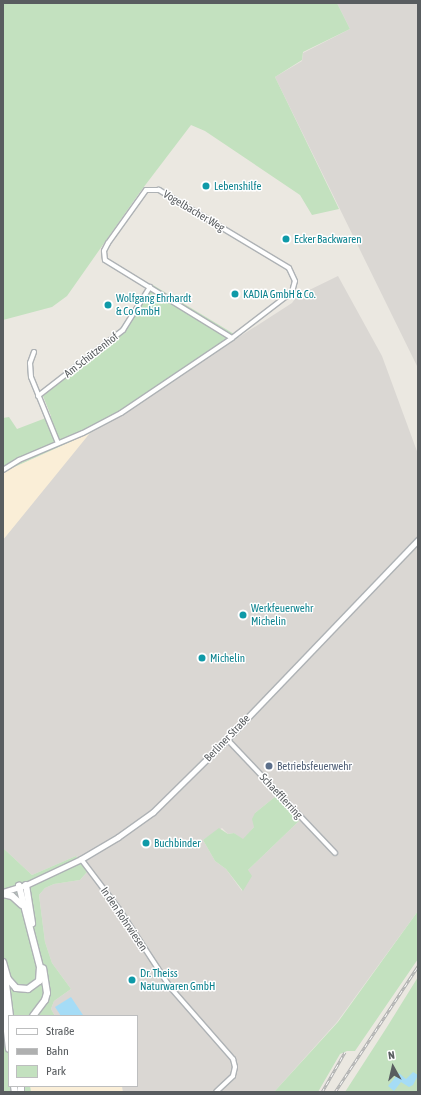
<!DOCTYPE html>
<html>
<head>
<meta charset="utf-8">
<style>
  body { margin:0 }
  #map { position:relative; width:421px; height:1095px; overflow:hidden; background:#ebe8e1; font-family:"Asap Condensed",sans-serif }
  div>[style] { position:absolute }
  .commercial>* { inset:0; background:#faeed7 }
  .industrial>* { inset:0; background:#dad7d3 }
  .green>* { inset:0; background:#c3e1bf }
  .water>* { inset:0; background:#a5dcf6 }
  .roads { filter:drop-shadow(1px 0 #aeb2b5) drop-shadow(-1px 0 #aeb2b5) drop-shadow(0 1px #aeb2b5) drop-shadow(0 -1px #aeb2b5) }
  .minor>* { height:4px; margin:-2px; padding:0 2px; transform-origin:2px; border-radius:2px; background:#fff }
  .tertiary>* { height:5px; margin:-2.5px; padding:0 2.5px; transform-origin:2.5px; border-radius:2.5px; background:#fff }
  .secondary>* { height:6px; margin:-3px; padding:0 3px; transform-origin:3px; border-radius:3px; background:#fff }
  .rail>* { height:3px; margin-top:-1.5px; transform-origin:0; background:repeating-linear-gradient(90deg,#fff 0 4.5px,#afb0b0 0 9px); box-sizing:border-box; border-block:1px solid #afb0b0 }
  .dots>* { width:11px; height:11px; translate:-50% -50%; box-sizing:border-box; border:2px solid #fff; border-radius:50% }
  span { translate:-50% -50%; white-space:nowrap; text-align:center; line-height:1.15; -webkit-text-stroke:3px #fff; paint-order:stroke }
  .culture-label { font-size:11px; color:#0d838f }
  .left { translate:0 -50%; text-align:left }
  .street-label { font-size:11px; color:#595d60 }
  .service-label { font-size:11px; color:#4e5e75 }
  .frame { position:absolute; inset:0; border:4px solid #595d60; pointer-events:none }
  .legend { position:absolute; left:8px; top:1015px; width:130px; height:72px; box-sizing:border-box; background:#fff; border:1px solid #bdbebf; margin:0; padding:5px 7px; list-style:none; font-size:12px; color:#595d60 }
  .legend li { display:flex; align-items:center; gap:8px; height:20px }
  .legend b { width:20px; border:1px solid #bdbebf }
  .north { position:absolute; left:373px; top:1047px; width:40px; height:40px; -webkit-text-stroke:3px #fff; paint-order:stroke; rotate:352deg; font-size:11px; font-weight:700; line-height:16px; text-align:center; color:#595d60 }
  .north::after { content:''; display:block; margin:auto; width:14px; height:18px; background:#595d60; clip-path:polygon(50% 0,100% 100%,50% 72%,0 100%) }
</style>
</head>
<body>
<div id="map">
  <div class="commercial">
    <i style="clip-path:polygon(90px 433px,88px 439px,3px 540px,3px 472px)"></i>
    <i style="clip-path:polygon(30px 1086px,122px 1086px,123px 1092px,31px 1092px)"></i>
  </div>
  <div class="industrial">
    <i style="clip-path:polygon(337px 3px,418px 3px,418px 368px,275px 77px,302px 61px,303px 53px,350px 29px)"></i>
    <i style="clip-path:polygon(evenodd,338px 276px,382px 356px,418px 454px,418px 911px,337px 1022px,274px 1092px,123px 1092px,122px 1086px,137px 1086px,137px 1016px,55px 1016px,51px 1009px,54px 1001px,71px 989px,52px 963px,45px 942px,39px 895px,45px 888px,54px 884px,80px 880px,87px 872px,76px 856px,32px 875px,3px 848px,3px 540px,90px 433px,239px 337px,292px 303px,297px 296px,338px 276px,276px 796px,299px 821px,248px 870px,242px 891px,226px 869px,215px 861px,203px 840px,222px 828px,228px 834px,234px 833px,243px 840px,254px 827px,255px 813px,276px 796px)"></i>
  </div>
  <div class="green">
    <i style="clip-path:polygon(3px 3px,337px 3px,350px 29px,303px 52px,302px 60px,275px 77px,339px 209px,312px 215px,300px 195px,205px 131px,191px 125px,140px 192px,67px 296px,52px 307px,3px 320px)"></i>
    <i style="clip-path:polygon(153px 285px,239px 337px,90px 433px,3px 472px,3px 418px,9px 417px,17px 429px,51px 416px,43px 396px,126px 330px)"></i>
    <i style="clip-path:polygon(276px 796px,299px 821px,248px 870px,252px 876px,243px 891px,226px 869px,215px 861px,203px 840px,219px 828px,228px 834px,234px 833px,243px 839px,254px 827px,252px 819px,255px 813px)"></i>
    <i style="clip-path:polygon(3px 848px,32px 875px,76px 856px,87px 872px,80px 880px,54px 884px,45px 888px,39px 895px,45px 942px,52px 963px,71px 989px,54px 1001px,51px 1009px,55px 1016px,9px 1016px,9px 1086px,30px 1086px,31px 1092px,3px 1092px)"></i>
    <i style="clip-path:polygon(418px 911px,418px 959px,355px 1051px,347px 1051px,340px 1054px,318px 1092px,274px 1092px,338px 1022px)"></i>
    <i style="clip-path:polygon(418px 977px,418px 1092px,345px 1092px,387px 1027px)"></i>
  </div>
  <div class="water">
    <i style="clip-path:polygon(71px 997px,83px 1015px,82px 1016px,61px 1016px,55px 1007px)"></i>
    <i style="clip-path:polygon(413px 1072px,418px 1075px,413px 1085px,409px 1087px,401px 1082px,394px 1091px,388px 1086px,399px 1073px,406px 1079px)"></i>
  </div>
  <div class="roads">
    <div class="minor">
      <i style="left:34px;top:352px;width:12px;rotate:110deg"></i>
      <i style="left:30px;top:363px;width:14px;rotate:86deg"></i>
      <i style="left:31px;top:377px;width:71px;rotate:67.8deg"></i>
      <i style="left:38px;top:396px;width:108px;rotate:-37.8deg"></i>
      <i style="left:123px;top:330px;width:51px;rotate:-57.9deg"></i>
      <i style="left:3px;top:470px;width:19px;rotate:-32deg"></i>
      <i style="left:19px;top:460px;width:69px;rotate:-22.9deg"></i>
      <i style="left:83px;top:433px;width:43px;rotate:-27.8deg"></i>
      <i style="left:121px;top:413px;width:134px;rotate:-34deg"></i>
      <i style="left:232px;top:338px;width:76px;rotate:-37.5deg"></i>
      <i style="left:292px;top:292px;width:11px;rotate:-75deg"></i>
      <i style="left:295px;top:281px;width:14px;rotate:-115deg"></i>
      <i style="left:289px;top:268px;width:152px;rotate:-149deg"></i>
      <i style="left:159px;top:190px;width:13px;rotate:180deg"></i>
      <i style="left:146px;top:190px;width:65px;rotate:125.6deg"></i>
      <i style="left:108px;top:243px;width:9px;rotate:117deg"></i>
      <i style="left:104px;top:251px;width:9px;rotate:84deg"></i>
      <i style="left:105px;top:260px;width:149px;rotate:31.6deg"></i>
      <i style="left:227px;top:739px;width:157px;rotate:46.5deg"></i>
      <i style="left:81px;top:859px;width:63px;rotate:52.8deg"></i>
      <i style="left:119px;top:909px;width:93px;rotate:56.8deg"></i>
      <i style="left:170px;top:987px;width:96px;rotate:48.8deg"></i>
      <i style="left:233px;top:1059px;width:8px;rotate:76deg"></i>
      <i style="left:235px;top:1067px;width:9px;rotate:103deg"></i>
      <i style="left:233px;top:1076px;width:23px;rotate:137deg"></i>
    </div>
    <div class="tertiary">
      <i style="left:3px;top:892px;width:24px;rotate:-17deg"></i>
      <i style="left:26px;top:885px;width:61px;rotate:-25.3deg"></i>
      <i style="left:81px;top:859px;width:43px;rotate:-30.7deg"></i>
      <i style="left:118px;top:837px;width:43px;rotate:-35.5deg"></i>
      <i style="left:153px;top:812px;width:104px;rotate:-44.6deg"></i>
      <i style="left:227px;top:739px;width:276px;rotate:-46.2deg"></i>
    </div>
    <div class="secondary">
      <i style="left:26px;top:885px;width:39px;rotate:81deg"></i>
      <i style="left:3px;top:894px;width:9px;rotate:13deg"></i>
      <i style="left:12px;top:896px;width:13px;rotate:42deg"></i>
      <i style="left:3px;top:962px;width:18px;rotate:74deg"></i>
      <i style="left:8px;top:979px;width:12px;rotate:48deg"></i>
      <i style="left:16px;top:988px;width:12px;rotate:5deg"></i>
      <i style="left:28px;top:989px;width:14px;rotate:-36deg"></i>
      <i style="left:39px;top:981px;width:14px;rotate:-86deg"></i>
      <i style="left:40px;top:967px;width:84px;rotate:-104.5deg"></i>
      <i style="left:5px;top:976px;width:40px;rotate:82.9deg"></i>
      <i style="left:3px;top:995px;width:54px;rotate:83.7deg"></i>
      <i style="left:33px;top:1016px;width:20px;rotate:-53deg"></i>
      <i style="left:45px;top:1000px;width:7px;rotate:-74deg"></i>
      <i style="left:47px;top:993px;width:25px;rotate:-99deg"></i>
      <i style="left:14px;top:1086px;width:6px;rotate:81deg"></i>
      <i style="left:21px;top:1086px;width:6px;rotate:90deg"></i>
    </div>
  </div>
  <div class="rail">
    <i style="left:322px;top:1092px;width:46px;rotate:-60.1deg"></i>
    <i style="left:335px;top:1092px;width:151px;rotate:-56.6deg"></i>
  </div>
  <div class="dots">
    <i style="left:206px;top:186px;background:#0f9aa8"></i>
    <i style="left:286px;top:239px;background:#0f9aa8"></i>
    <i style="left:235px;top:294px;background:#0f9aa8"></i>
    <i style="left:108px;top:305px;background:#0f9aa8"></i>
    <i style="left:243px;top:615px;background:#0f9aa8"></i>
    <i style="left:202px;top:658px;background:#0f9aa8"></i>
    <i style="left:269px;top:766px;background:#5c6f8a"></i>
    <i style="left:146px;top:843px;background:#0f9aa8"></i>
    <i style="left:132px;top:980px;background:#0f9aa8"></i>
  </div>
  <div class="culture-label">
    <span class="left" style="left:214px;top:186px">Lebenshilfe</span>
    <span class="left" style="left:294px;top:239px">Ecker Backwaren</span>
    <span class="left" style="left:243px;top:294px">KADIA GmbH &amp; Co.</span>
    <span class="left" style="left:116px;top:305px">Wolfgang Ehrhardt<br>&amp; Co GmbH</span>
    <span class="left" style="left:251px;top:615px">Werkfeuerwehr<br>Michelin</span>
    <span class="left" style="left:210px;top:658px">Michelin</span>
    <span class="left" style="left:154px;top:843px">Buchbinder</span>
    <span class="left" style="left:140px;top:980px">Dr. Theiss<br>Naturwaren GmbH</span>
  </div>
  <div class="street-label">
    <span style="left:194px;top:211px;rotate:31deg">Vogelbacher Weg</span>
    <span style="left:91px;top:355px;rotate:-38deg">Am Schützenhof</span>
    <span style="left:227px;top:738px;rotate:-46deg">Berliner Straße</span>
    <span style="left:281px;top:796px;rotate:47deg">Schaefflerring</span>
    <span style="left:124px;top:919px;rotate:56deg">In den Rohrwiesen</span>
  </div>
  <div class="service-label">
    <span class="left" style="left:277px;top:766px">Betriebsfeuerwehr</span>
  </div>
  <div class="frame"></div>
  <ul class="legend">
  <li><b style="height:5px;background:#fff"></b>Straße</li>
  <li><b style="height:5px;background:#afb0b0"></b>Bahn</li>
  <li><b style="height:11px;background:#c3e1bf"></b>Park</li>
  </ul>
  <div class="north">N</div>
</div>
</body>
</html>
